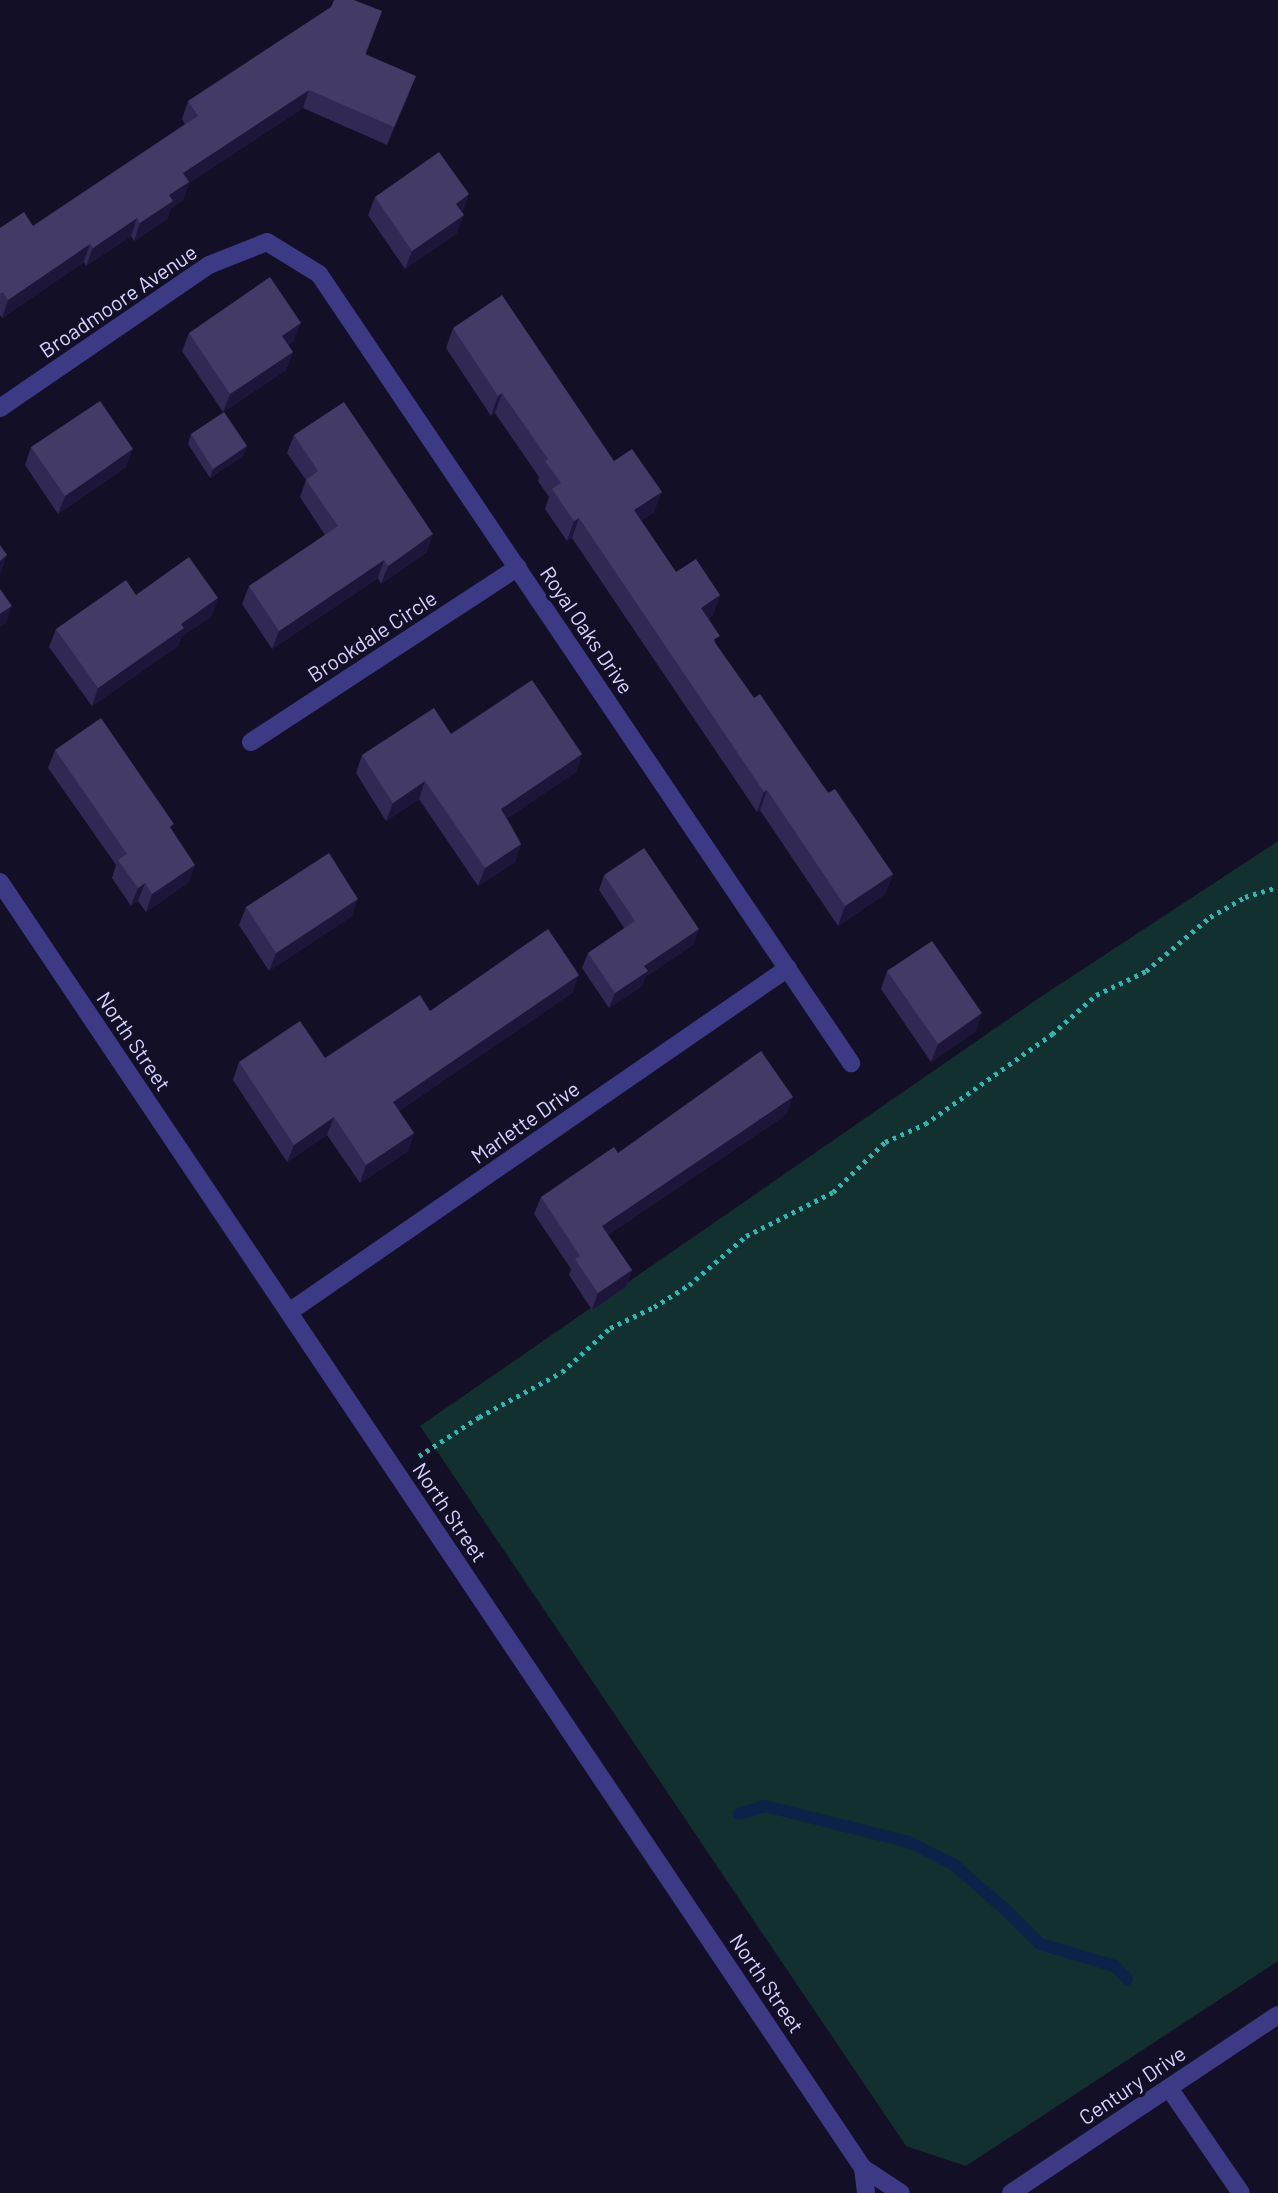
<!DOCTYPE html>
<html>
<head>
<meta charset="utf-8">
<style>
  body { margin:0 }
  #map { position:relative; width:1278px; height:2193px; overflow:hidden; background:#130f26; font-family:Barlow,sans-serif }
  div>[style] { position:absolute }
  .green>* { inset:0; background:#12302f }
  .stream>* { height:12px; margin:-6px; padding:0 6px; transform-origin:6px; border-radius:6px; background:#0c2248 }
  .path>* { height:4.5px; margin-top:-2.25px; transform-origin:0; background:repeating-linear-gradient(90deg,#2fb8b0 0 3.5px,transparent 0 8.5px) }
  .minor>* { height:18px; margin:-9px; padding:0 9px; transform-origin:9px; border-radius:9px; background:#3d3a85 }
  .wall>* { inset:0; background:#312854 }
  .shaded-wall>* { inset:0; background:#1d163a }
  .building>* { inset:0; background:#433a66 }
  span { translate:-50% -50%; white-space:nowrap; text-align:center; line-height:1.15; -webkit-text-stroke:7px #130f26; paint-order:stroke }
  .street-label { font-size:21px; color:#d9d4ff }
</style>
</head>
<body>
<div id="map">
  <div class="green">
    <i style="clip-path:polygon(1278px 841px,1278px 1961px,966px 2166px,906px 2146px,420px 1426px,1039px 998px)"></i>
  </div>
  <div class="stream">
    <i style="left:739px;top:1814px;width:27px;rotate:-17deg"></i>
    <i style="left:765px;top:1806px;width:148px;rotate:14deg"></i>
    <i style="left:909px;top:1842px;width:49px;rotate:26.6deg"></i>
    <i style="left:953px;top:1864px;width:70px;rotate:41deg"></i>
    <i style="left:1006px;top:1910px;width:48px;rotate:45deg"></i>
    <i style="left:1040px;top:1944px;width:78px;rotate:16.3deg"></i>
    <i style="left:1115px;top:1966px;width:18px;rotate:47deg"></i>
  </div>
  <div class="path">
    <i style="left:419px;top:1456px;width:72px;rotate:-33deg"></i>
    <i style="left:479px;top:1417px;width:94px;rotate:-28.5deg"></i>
    <i style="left:562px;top:1372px;width:65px;rotate:-42.5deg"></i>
    <i style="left:610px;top:1328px;width:49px;rotate:-25.5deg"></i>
    <i style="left:654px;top:1307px;width:41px;rotate:-32.2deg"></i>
    <i style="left:689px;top:1285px;width:75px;rotate:-40.7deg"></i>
    <i style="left:746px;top:1236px;width:97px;rotate:-26.8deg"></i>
    <i style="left:833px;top:1192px;width:72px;rotate:-43.9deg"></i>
    <i style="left:885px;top:1142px;width:44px;rotate:-24.2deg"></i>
    <i style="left:925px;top:1124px;width:156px;rotate:-35.3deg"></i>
    <i style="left:1052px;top:1034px;width:59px;rotate:-41.6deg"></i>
    <i style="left:1096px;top:995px;width:55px;rotate:-25.6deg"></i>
    <i style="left:1146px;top:971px;width:84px;rotate:-40.2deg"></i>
    <i style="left:1210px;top:917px;width:40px;rotate:-29.7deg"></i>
    <i style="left:1245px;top:897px;width:34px;rotate:-17deg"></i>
  </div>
  <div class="minor">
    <i style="left:0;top:408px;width:253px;rotate:-34.4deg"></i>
    <i style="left:209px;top:265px;width:62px;rotate:-21.6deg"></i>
    <i style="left:267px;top:242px;width:61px;rotate:31.6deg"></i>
    <i style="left:319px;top:274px;width:952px;rotate:56.01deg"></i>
    <i style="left:251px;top:742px;width:319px;rotate:-33.2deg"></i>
    <i style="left:0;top:882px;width:1549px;rotate:56.14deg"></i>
    <i style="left:863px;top:2168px;width:45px;rotate:33.3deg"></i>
    <i style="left:289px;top:1312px;width:606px;rotate:-34.58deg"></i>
    <i style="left:1169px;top:2088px;width:127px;rotate:55.6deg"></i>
    <i style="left:863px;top:2168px;width:25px;rotate:83deg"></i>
    <i style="left:1011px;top:2193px;width:321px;rotate:-33.7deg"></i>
  </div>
  <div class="wall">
    <i style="clip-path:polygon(382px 11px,366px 54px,409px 94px,387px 145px,303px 108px,189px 183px,183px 200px,171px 208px,167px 219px,134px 241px,131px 236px,86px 266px,84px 262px,2px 318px,0 315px,0 228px,33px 226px,185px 124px,182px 119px,188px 101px)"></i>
    <i style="clip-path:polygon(375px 197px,462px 213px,457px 233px,405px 269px,368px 215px)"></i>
    <i style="clip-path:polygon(453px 328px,614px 461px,654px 512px,641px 521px,676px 572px,720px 595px,713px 615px,708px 619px,716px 644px,754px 698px,893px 874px,885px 894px,838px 926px,760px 810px,757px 812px,572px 538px,567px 541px,545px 509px,549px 497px,538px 481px,539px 477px,495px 413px,491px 416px,446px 348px)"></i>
    <i style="clip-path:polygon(189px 333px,294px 341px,288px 345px,293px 352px,286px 370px,223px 412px,182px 351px)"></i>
    <i style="clip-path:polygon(191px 434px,244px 455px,210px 478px,188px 444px)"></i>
    <i style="clip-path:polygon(294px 435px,427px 552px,381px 584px,378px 578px,272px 649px,242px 604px,249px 586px,325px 535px,300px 497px,306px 480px,287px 453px)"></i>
    <i style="clip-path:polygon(31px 447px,126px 467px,58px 514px,25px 465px)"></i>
    <i style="clip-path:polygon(136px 595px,212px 616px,181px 637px,178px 646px,92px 706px,49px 647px,56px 629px)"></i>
    <i style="clip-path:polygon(451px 734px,582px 754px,576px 772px,507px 818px,521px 844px,515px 862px,478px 886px,419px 799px,386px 821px,356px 773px,362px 755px)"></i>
    <i style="clip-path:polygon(55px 750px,172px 830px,189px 882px,146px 912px,138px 901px,131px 906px,112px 878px,116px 865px,48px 768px)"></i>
    <i style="clip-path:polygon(604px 875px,694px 944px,645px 977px,642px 986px,609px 1008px,582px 968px,588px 953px,624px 928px,599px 890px)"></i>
    <i style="clip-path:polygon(246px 907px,352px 916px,269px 971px,239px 925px)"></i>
    <i style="clip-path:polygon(887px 971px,976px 1031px,931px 1062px,881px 989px)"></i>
    <i style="clip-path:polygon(579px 975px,572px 993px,399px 1111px,414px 1133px,408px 1151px,360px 1183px,327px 1135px,287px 1162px,233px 1080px,239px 1062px,325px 1058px,430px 1011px)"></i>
    <i style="clip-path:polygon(787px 1114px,608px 1235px,632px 1270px,626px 1287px,592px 1310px,569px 1275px,571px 1269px,534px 1214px,541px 1197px,618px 1153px)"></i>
  </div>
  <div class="shaded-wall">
    <i style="clip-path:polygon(416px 76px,409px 94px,387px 145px,394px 127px)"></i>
    <i style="clip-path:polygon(309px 90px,303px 108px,189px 183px,183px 200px,171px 208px,167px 219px,134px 241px,140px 223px,169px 195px,183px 173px)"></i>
    <i style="clip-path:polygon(469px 194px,463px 212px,449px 222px,456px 204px)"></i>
    <i style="clip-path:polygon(464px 215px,457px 233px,405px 269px,412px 251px)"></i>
    <i style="clip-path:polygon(137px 218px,131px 236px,86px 266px,93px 248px)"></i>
    <i style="clip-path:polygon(90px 244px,84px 262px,2px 318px,8px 300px)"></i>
    <i style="clip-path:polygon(301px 323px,294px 341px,276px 353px,282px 336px)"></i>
    <i style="clip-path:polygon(293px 352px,286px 370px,223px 412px,230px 394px)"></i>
    <i style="clip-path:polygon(502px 393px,495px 413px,491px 416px,498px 396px)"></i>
    <i style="clip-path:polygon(247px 446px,244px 455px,210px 478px,213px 469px)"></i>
    <i style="clip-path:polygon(133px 449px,126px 467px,58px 514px,65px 496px)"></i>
    <i style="clip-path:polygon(662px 492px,654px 512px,627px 531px,634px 510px)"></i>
    <i style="clip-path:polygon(579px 518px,572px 538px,567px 541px,574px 521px)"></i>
    <i style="clip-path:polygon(433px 534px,427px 552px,381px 584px,388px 566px)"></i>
    <i style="clip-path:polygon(7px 555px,1px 572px,0 573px,0 561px)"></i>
    <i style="clip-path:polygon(384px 560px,378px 578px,272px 649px,279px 631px)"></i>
    <i style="clip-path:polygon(720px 595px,713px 615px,694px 628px,701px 608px)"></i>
    <i style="clip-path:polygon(218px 598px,212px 616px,181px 637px,178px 646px,92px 706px,98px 688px,181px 624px)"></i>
    <i style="clip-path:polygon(12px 606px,6px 623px,0 627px,0 614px)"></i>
    <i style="clip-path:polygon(582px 754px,576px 772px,495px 827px,501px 809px)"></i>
    <i style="clip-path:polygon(425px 781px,419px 799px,386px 821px,393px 803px)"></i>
    <i style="clip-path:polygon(767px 790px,760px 810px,757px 812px,764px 792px)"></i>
    <i style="clip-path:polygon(521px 844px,515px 862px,478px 886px,485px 868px)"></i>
    <i style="clip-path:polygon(195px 865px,189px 882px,146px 912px,152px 894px)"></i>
    <i style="clip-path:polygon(893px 874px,885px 894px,838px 926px,845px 906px)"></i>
    <i style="clip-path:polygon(145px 883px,138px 901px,131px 906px,138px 888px)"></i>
    <i style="clip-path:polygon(358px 899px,352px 916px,269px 971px,276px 953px)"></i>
    <i style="clip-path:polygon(699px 929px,694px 944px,645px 977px,642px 986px,609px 1008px,615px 993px,644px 966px)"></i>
    <i style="clip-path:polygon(579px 975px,572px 993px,386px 1120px,393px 1102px)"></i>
    <i style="clip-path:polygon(982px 1013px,976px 1031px,931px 1062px,938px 1044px)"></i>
    <i style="clip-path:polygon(793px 1097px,787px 1114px,596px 1243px,602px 1226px)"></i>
    <i style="clip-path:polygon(334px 1117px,327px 1135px,287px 1162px,294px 1145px)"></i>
    <i style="clip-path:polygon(414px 1133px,408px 1151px,360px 1183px,366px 1165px)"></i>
    <i style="clip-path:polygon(632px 1270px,626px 1287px,592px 1310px,598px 1293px)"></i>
  </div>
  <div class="building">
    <i style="clip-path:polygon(334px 0,354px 0,382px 11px,365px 54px,416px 76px,394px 127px,309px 90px,183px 173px,189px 182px,169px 195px,173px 201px,140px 223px,137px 218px,93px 248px,90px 244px,8px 300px,3px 292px,0 294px,0 228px,24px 212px,33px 226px,198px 116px,188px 101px,331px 7px)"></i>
    <i style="clip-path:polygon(439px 152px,469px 194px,456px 204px,464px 215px,412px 251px,375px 197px)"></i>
    <i style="clip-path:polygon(270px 277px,301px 323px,282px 336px,293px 352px,230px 394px,189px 333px)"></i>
    <i style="clip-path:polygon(502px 295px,614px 461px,632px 449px,662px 492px,634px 510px,676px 572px,696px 559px,720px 595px,701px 608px,720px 636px,713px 640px,754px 698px,760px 694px,828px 793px,835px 789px,893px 874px,845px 906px,767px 790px,764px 792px,579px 518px,574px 521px,552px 489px,561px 483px,545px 461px,548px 459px,502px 393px,498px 396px,453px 328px)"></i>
    <i style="clip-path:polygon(100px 401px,133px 449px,65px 496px,31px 447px)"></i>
    <i style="clip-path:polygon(344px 402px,433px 534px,388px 566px,384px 560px,279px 631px,249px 586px,338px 526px,306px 480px,318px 471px,294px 435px)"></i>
    <i style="clip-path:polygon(224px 412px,247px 446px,213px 469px,191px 434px)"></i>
    <i style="clip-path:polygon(0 545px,7px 555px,0 561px)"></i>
    <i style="clip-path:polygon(189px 557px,218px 598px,181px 624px,184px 628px,98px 688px,56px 629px,126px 580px,136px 595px)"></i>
    <i style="clip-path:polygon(0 589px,12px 606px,0 614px)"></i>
    <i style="clip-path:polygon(532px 680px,582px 754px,501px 809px,521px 844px,485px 868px,425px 781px,393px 803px,362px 755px,434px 708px,451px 734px)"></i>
    <i style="clip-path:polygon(101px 718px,174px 824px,170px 827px,195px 865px,152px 894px,145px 883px,138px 888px,118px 860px,127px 854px,55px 750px)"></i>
    <i style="clip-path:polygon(644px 848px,699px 929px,644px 966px,648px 971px,615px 993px,588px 953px,635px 921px,604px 875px)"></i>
    <i style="clip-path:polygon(329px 853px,358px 899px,276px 953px,246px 907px)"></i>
    <i style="clip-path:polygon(548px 929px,579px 975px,393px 1102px,414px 1133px,366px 1165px,334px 1117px,294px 1145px,239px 1062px,300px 1021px,325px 1058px,420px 995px,430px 1011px)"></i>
    <i style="clip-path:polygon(932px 941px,982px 1013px,938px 1044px,887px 971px)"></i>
    <i style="clip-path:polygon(761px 1051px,793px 1097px,602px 1226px,632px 1270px,598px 1293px,575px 1259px,580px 1256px,541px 1197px,614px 1147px,618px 1153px)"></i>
  </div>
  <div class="street-label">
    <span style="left:118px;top:301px;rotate:-34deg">Broadmoore Avenue</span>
    <span style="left:587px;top:630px;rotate:56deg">Royal Oaks Drive</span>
    <span style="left:372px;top:636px;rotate:-33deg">Brookdale Circle</span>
    <span style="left:134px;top:1041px;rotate:56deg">North Street</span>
    <span style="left:525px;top:1122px;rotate:-35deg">Marlette Drive</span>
    <span style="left:450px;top:1512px;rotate:56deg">North Street</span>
    <span style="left:767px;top:1983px;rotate:56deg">North Street</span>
    <span style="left:1132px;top:2085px;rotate:-34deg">Century Drive</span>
  </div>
</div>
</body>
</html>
